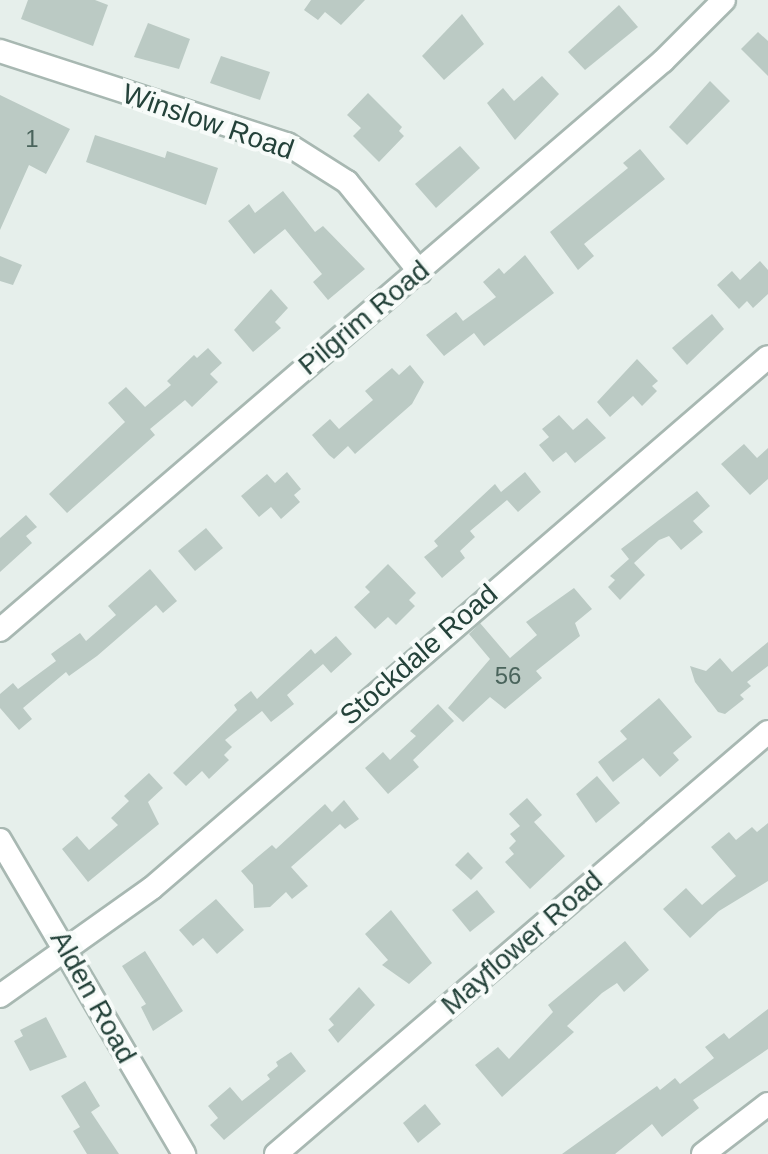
<!DOCTYPE html>
<html>
<head>
<meta charset="utf-8">
<style>
  body { margin:0 }
  #map { position:relative; width:768px; height:1154px; overflow:hidden; background:#e6efeb; font-family:Arial,sans-serif }
  div>[style] { position:absolute }
  .building>* { inset:0; background:#bbcac4 }
  .roads { filter:drop-shadow(2px 0 #a8b8b2) drop-shadow(-2px 0 #a8b8b2) drop-shadow(0 2px #a8b8b2) drop-shadow(0 -2px #a8b8b2) }
  .minor>* { height:22px; margin:-11px; padding:0 11px; transform-origin:11px; border-radius:11px; background:#fff }
  span { translate:-50% -50%; white-space:nowrap; text-align:center; line-height:1.15; -webkit-text-stroke:8px #f7fbf9; paint-order:stroke }
  .number-label { font-size:24px; color:#4a645c }
  .number-label span { -webkit-text-stroke-width:0 }
  .street-label { font-size:28px; color:#24423a }
</style>
</head>
<body>
<div id="map">
  <div class="building">
    <i style="clip-path:polygon(28px 0,95px 0,108px 5px,93px 46px,21px 19px)"></i>
    <i style="clip-path:polygon(311px 0,365px 0,341px 25px,325px 12px,318px 20px,304px 10px)"></i>
    <i style="clip-path:polygon(619px 5px,638px 27px,585px 70px,568px 52px)"></i>
    <i style="clip-path:polygon(462px 14px,484px 44px,444px 80px,422px 56px)"></i>
    <i style="clip-path:polygon(148px 23px,190px 39px,179px 69px,134px 57px)"></i>
    <i style="clip-path:polygon(758px 32px,768px 41px,768px 76px,741px 49px)"></i>
    <i style="clip-path:polygon(221px 56px,270px 72px,260px 100px,210px 83px)"></i>
    <i style="clip-path:polygon(542px 76px,559px 94px,515px 140px,487px 103px,503px 88px,514px 101px)"></i>
    <i style="clip-path:polygon(710px 81px,730px 101px,687px 145px,669px 127px)"></i>
    <i style="clip-path:polygon(368px 93px,402px 127px,399px 131px,404px 136px,379px 162px,353px 136px,361px 128px,347px 115px)"></i>
    <i style="clip-path:polygon(0 95px,70px 129px,46px 174px,29px 165px,0 230px)"></i>
    <i style="clip-path:polygon(95px 135px,165px 158px,167px 151px,218px 168px,206px 205px,86px 162px)"></i>
    <i style="clip-path:polygon(460px 146px,480px 168px,436px 208px,415px 184px)"></i>
    <i style="clip-path:polygon(640px 149px,665px 179px,584px 244px,594px 256px,578px 270px,550px 232px,628px 168px,623px 163px)"></i>
    <i style="clip-path:polygon(283px 191px,315px 232px,323px 226px,365px 269px,328px 300px,313px 282px,322px 274px,285px 229px,254px 254px,228px 221px,249px 204px,255px 213px)"></i>
    <i style="clip-path:polygon(525px 255px,554px 293px,484px 346px,474px 333px,444px 356px,426px 335px,456px 312px,463px 321px,496px 297px,483px 282px,499px 268px,504px 274px)"></i>
    <i style="clip-path:polygon(0 256px,22px 265px,13px 285px,0 281px)"></i>
    <i style="clip-path:polygon(760px 261px,768px 270px,768px 294px,753px 308px,747px 301px,739px 309px,717px 285px,732px 271px,740px 280px)"></i>
    <i style="clip-path:polygon(271px 289px,288px 308px,275px 322px,281px 328px,253px 352px,234px 330px)"></i>
    <i style="clip-path:polygon(712px 314px,724px 329px,687px 365px,672px 348px)"></i>
    <i style="clip-path:polygon(208px 348px,222px 363px,210px 374px,218px 382px,192px 407px,185px 400px,150px 429px,155px 435px,67px 513px,49px 494px,125px 422px,108px 403px,126px 387px,145px 407px,171px 385px,167px 381px,194px 355px,197px 358px)"></i>
    <i style="clip-path:polygon(637px 359px,658px 381px,652px 386px,657px 391px,642px 406px,633px 396px,610px 417px,597px 402px)"></i>
    <i style="clip-path:polygon(410px 365px,424px 382px,412px 404px,355px 454px,348px 446px,334px 459px,329px 455px,312px 435px,330px 419px,339px 429px,373px 400px,365px 391px,392px 368px,399px 375px)"></i>
    <i style="clip-path:polygon(559px 415px,573px 430px,587px 418px,606px 438px,575px 463px,566px 452px,553px 462px,539px 445px,549px 437px,542px 429px)"></i>
    <i style="clip-path:polygon(744px 444px,757px 458px,768px 448px,768px 479px,750px 495px,721px 464px)"></i>
    <i style="clip-path:polygon(287px 472px,301px 489px,294px 495px,300px 502px,281px 519px,271px 507px,259px 517px,241px 496px,267px 474px,275px 483px)"></i>
    <i style="clip-path:polygon(525px 472px,541px 492px,518px 512px,507px 500px,470px 531px,475px 537px,460px 551px,465px 558px,442px 578px,424px 557px,438px 546px,434px 541px,495px 484px,501px 492px)"></i>
    <i style="clip-path:polygon(697px 491px,710px 506px,693px 521px,703px 532px,681px 550px,669px 536px,659px 540px,634px 563px,645px 575px,620px 600px,608px 587px,615px 580px,610px 576px,629px 559px,621px 549px)"></i>
    <i style="clip-path:polygon(26px 515px,37px 527px,26px 536px,32px 543px,0 572px,0 538px)"></i>
    <i style="clip-path:polygon(206px 528px,223px 548px,195px 571px,178px 551px)"></i>
    <i style="clip-path:polygon(388px 564px,416px 593px,409px 600px,415px 606px,396px 625px,388px 617px,375px 629px,354px 607px,370px 592px,365px 587px)"></i>
    <i style="clip-path:polygon(150px 569px,177px 601px,163px 613px,156px 605px,97px 656px,69px 676px,66px 672px,23px 708px,32px 719px,19px 730px,0 708px,0 694px,13px 683px,18px 689px,56px 661px,51px 654px,80px 633px,86px 641px,116px 615px,108px 606px)"></i>
    <i style="clip-path:polygon(574px 588px,592px 609px,575px 623px,580px 636px,536px 671px,542px 678px,505px 709px,490px 697px,463px 722px,448px 708px,490px 659px,469px 634px,480px 623px,510px 658px,537px 635px,526px 622px)"></i>
    <i style="clip-path:polygon(336px 636px,352px 654px,331px 673px,323px 664px,287px 695px,294px 704px,271px 722px,262px 711px,225px 740px,232px 747px,224px 755px,229px 760px,209px 779px,202px 771px,186px 786px,173px 773px,237px 710px,234px 705px,251px 691px,257px 699px,311px 649px,315px 654px)"></i>
    <i style="clip-path:polygon(768px 642px,768px 666px,747px 682px,751px 686px,740px 695px,744px 699px,725px 714px,718px 712px,695px 682px,690px 666px,706px 671px,720px 658px,732px 672px)"></i>
    <i style="clip-path:polygon(659px 698px,692px 737px,673px 753px,679px 760px,660px 777px,643px 758px,613px 782px,598px 762px,627px 739px,620px 731px)"></i>
    <i style="clip-path:polygon(438px 704px,454px 721px,413px 760px,419px 767px,388px 794px,365px 768px,383px 752px,390px 760px,416px 736px,410px 731px)"></i>
    <i style="clip-path:polygon(149px 773px,163px 788px,148px 802px,159px 824px,88px 882px,62px 849px,77px 836px,89px 850px,118px 825px,111px 818px,129px 801px,124px 796px)"></i>
    <i style="clip-path:polygon(597px 776px,620px 803px,596px 823px,576px 794px)"></i>
    <i style="clip-path:polygon(527px 798px,542px 815px,534px 822px,565px 856px,530px 889px,505px 862px,514px 854px,509px 848px,516px 841px,510px 834px,520px 826px,509px 814px)"></i>
    <i style="clip-path:polygon(344px 800px,359px 819px,345px 829px,340px 824px,291px 867px,308px 886px,292px 899px,286px 892px,270px 907px,254px 908px,253px 885px,241px 871px,272px 845px,276px 849px,325px 804px,332px 812px)"></i>
    <i style="clip-path:polygon(768px 823px,768px 881px,719px 911px,690px 938px,663px 909px,686px 888px,702px 905px,736px 876px,711px 847px,729px 832px,736px 840px,752px 827px,757px 832px)"></i>
    <i style="clip-path:polygon(468px 852px,483px 868px,471px 880px,455px 865px)"></i>
    <i style="clip-path:polygon(477px 890px,495px 912px,470px 932px,452px 910px)"></i>
    <i style="clip-path:polygon(216px 899px,244px 930px,217px 954px,203px 938px,193px 946px,179px 930px)"></i>
    <i style="clip-path:polygon(391px 910px,432px 963px,409px 984px,382px 965px,388px 960px,365px 934px)"></i>
    <i style="clip-path:polygon(625px 941px,649px 970px,624px 992px,617px 983px,602px 993px,567px 1026px,574px 1032px,502px 1097px,475px 1065px,498px 1047px,509px 1059px,553px 1012px,548px 1005px)"></i>
    <i style="clip-path:polygon(145px 951px,183px 1011px,153px 1031px,141px 1007px,146px 1004px,122px 966px)"></i>
    <i style="clip-path:polygon(359px 987px,375px 1005px,338px 1043px,328px 1030px,334px 1025px,329px 1019px)"></i>
    <i style="clip-path:polygon(768px 1009px,768px 1049px,693px 1100px,699px 1108px,662px 1137px,652px 1124px,615px 1154px,562px 1154px,657px 1086px,660px 1090px,675px 1078px,680px 1084px,714px 1058px,705px 1047px,724px 1033px,729px 1039px)"></i>
    <i style="clip-path:polygon(46px 1017px,67px 1057px,30px 1071px,14px 1041px,23px 1036px,20px 1030px)"></i>
    <i style="clip-path:polygon(291px 1052px,306px 1071px,224px 1140px,210px 1125px,218px 1118px,208px 1106px,230px 1087px,242px 1101px,270px 1079px,267px 1075px,278px 1066px,276px 1062px)"></i>
    <i style="clip-path:polygon(85px 1081px,100px 1106px,91px 1112px,119px 1154px,87px 1154px,73px 1131px,80px 1127px,61px 1096px)"></i>
    <i style="clip-path:polygon(425px 1104px,441px 1124px,418px 1143px,403px 1123px)"></i>
  </div>
  <div class="roads">
    <div class="minor">
      <i style="left:0;top:51px;width:302px;rotate:18deg"></i>
      <i style="left:287px;top:144px;width:71px;rotate:32.3deg"></i>
      <i style="left:347px;top:182px;width:116px;rotate:51deg"></i>
      <i style="left:0;top:630px;width:874px;rotate:-40.64deg"></i>
      <i style="left:663px;top:61px;width:86px;rotate:-45deg"></i>
      <i style="left:0;top:840px;width:364px;rotate:59.6deg"></i>
      <i style="left:0;top:996px;width:186px;rotate:-35.4deg"></i>
      <i style="left:152px;top:888px;width:813px;rotate:-40.76deg"></i>
      <i style="left:276px;top:1154px;width:648px;rotate:-40.62deg"></i>
      <i style="left:703px;top:1154px;width:82px;rotate:-37.6deg"></i>
    </div>
  </div>
  <div class="number-label">
    <span style="left:32px;top:139px">1</span>
    <span style="left:508px;top:676px">56</span>
  </div>
  <div class="street-label">
    <span style="left:208px;top:122px;rotate:19deg">Winslow Road</span>
    <span style="left:364px;top:318px;rotate:-40deg">Pilgrim Road</span>
    <span style="left:419px;top:655px;rotate:-41deg">Stockdale Road</span>
    <span style="left:522px;top:943px;rotate:-41deg">Mayflower Road</span>
    <span style="left:93px;top:997px;rotate:61deg">Alden Road</span>
  </div>
</div>
</body>
</html>
